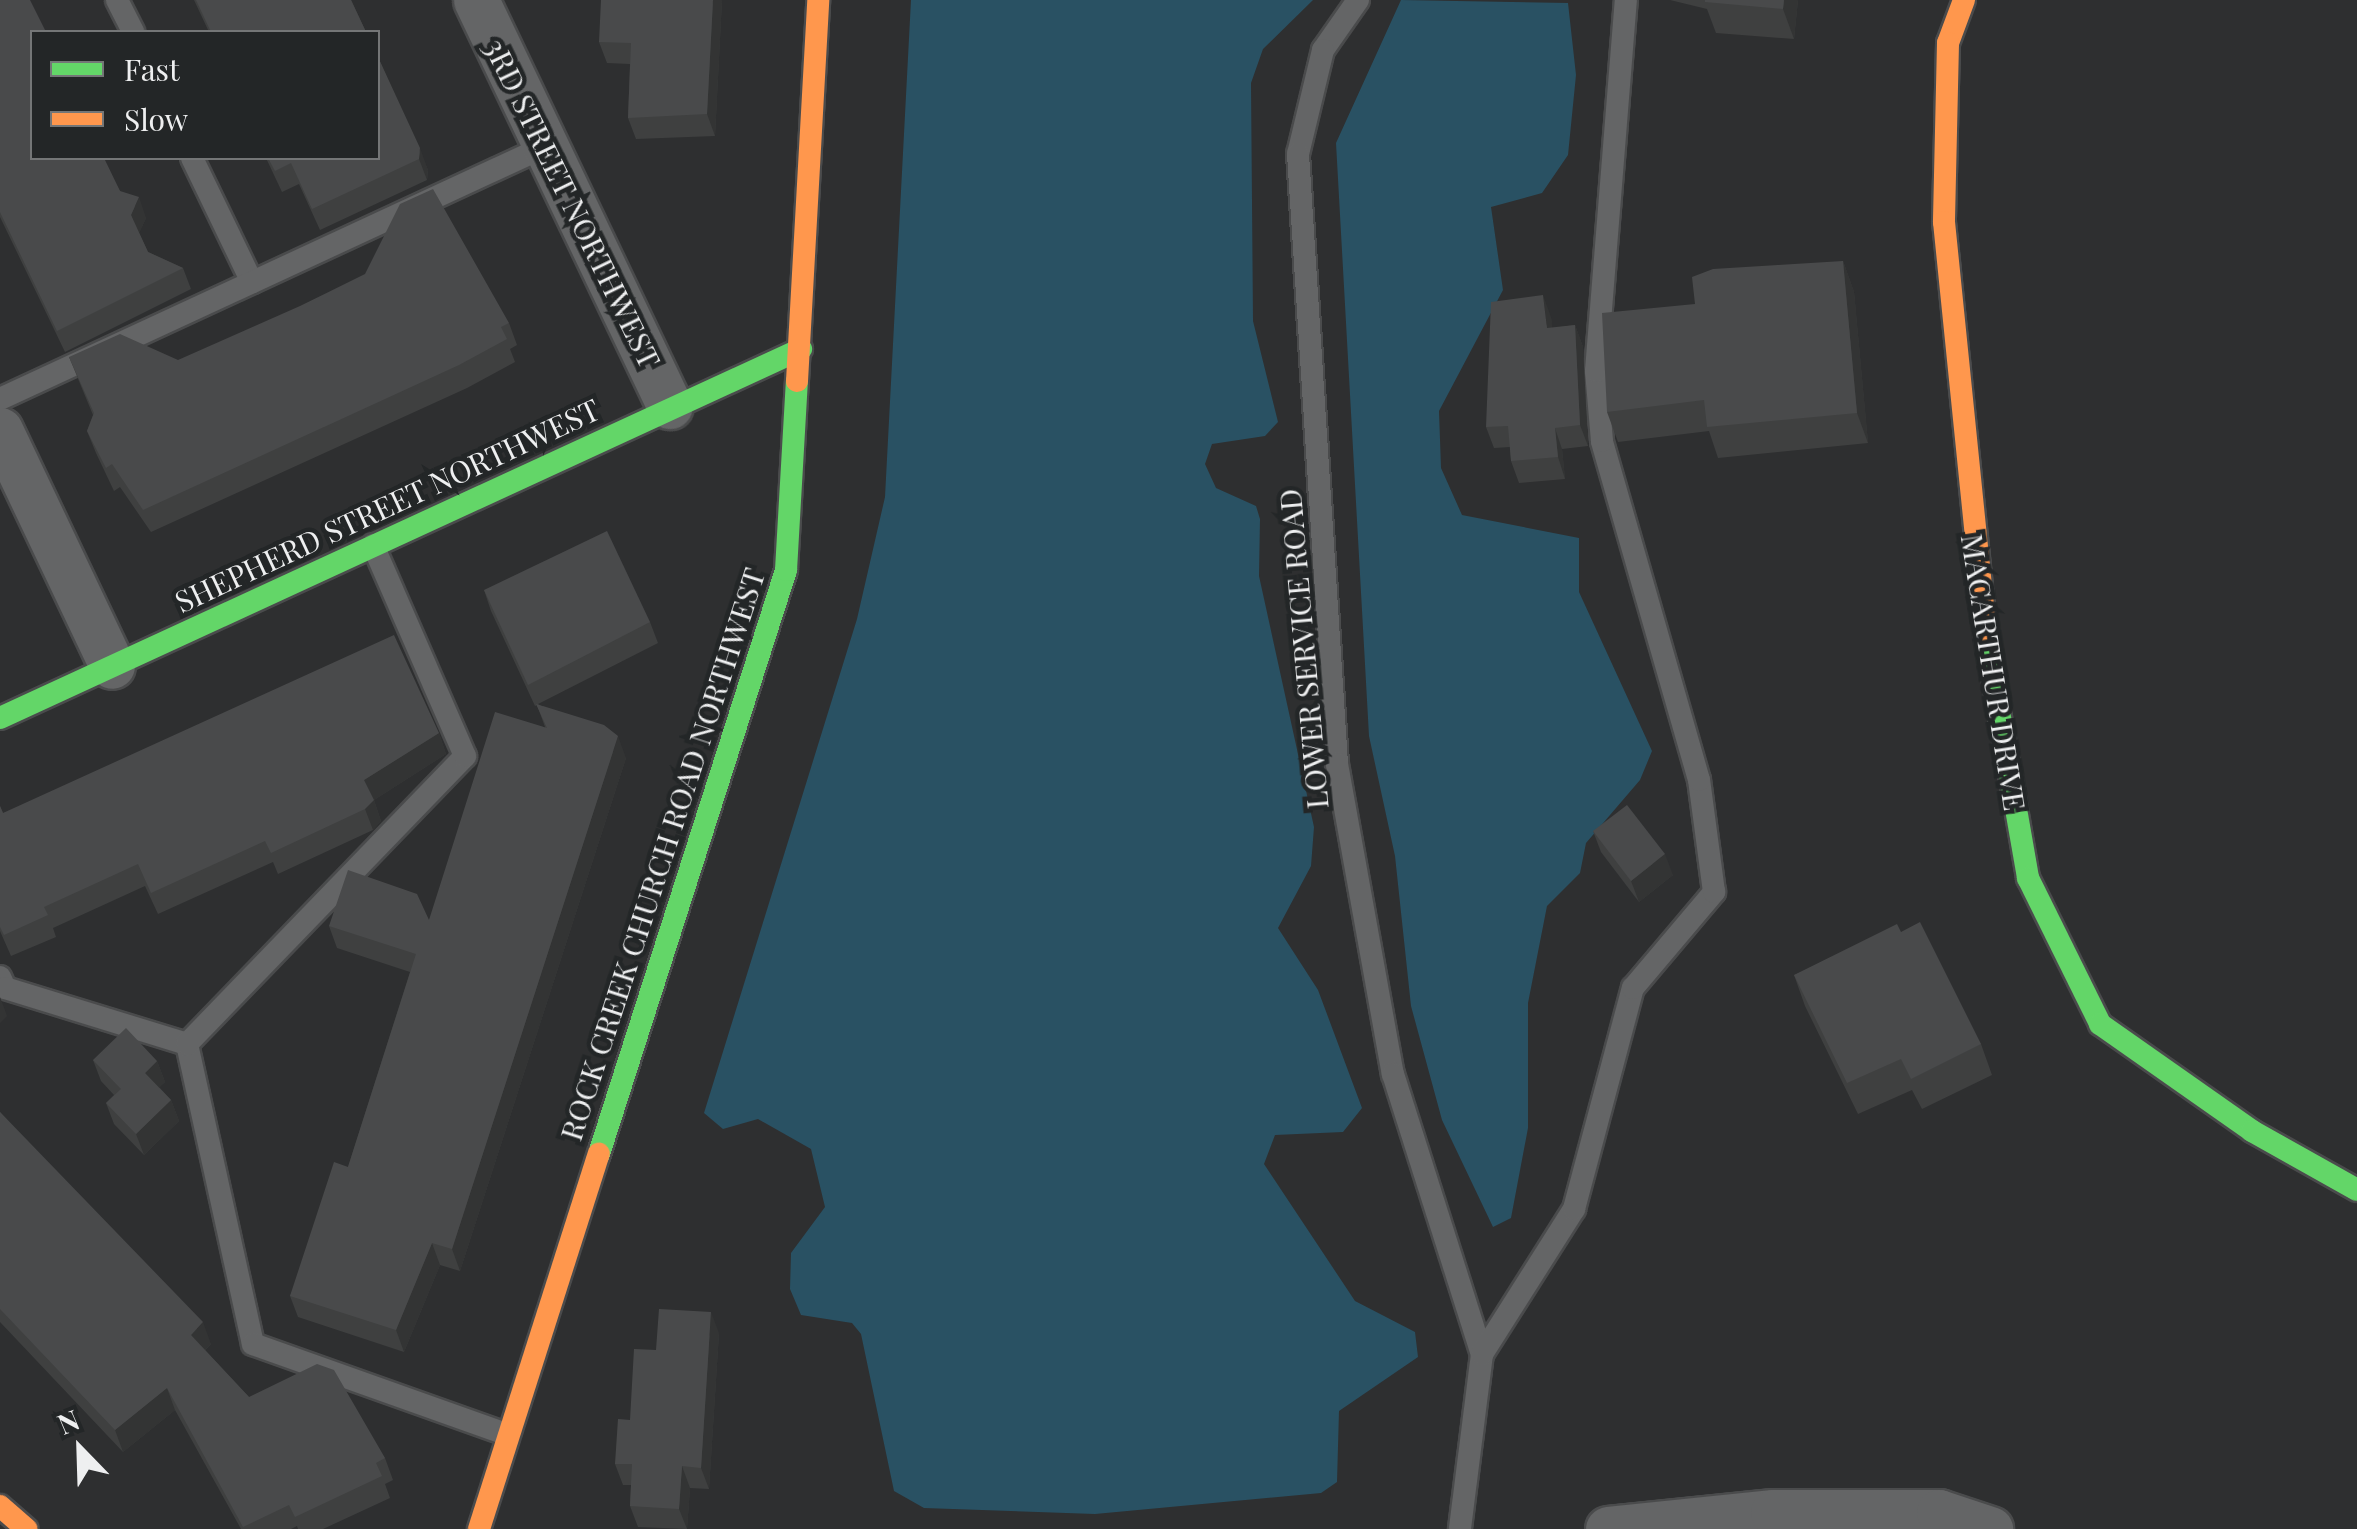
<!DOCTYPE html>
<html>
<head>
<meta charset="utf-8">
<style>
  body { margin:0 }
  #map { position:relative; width:2357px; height:1529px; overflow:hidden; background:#2e2f30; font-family:"Playfair Display",serif }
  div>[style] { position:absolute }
  .green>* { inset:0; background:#295163 }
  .roads { filter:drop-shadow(2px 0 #4a4b4c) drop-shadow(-2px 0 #4a4b4c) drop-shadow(0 2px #4a4b4c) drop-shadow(0 -2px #4a4b4c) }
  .lane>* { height:22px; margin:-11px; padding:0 11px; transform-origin:11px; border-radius:11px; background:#646566 }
  .street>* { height:45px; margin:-22.5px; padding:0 22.5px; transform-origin:22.5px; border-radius:22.5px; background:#646566 }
  .fast>* { height:22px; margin:-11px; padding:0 11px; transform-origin:11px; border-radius:11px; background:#63d668 }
  .slow>* { height:22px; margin:-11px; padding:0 11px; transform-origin:11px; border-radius:11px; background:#ff974d }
  .wall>* { inset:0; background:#3f4040 }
  .shaded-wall>* { inset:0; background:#333434 }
  .building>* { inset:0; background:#494a4b }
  span { translate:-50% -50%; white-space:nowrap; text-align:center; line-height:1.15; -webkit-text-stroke:9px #232627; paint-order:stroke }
  .street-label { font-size:30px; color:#eeeff0 }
  .legend { position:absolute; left:30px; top:30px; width:350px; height:130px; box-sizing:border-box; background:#232627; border:2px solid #747677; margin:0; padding:12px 18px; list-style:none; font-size:30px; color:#eeeff0 }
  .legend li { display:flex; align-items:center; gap:20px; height:50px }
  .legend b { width:50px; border:2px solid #747677 }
  .north { position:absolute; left:30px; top:1399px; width:100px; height:100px; -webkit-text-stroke:8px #232627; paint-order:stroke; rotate:337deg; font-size:28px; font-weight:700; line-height:40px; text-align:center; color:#eeeff0 }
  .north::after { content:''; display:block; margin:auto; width:35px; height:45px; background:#eeeff0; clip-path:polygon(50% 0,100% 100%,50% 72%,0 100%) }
</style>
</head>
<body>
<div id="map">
  <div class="green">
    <i style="clip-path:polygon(911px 0,1313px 0,1263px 49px,1251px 83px,1253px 321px,1278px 422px,1265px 436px,1212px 444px,1205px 464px,1216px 488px,1256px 506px,1260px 519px,1259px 576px,1314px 827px,1311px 866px,1278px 928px,1318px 990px,1362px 1108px,1343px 1132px,1275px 1135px,1264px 1164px,1355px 1301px,1415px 1332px,1418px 1357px,1339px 1411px,1337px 1482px,1321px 1493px,1095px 1514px,924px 1508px,894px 1491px,861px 1334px,852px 1323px,801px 1315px,790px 1289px,791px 1253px,825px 1207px,811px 1149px,758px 1119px,723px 1129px,704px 1113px,857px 619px,885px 497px)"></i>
    <i style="clip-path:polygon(1401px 0,1568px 3px,1576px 75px,1568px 155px,1542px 193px,1491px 207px,1503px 290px,1439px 411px,1441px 468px,1462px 515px,1579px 538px,1579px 592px,1652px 751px,1640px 780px,1586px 843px,1580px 873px,1547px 906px,1528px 1003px,1528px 1128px,1511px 1218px,1493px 1227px,1442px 1120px,1411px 1006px,1395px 856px,1369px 736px,1336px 143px)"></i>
  </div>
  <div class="roads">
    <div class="lane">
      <i style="left:117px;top:0;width:36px;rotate:63deg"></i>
      <i style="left:1358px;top:0;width:61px;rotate:125deg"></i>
      <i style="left:1323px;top:50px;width:107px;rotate:103.5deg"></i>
      <i style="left:1298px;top:154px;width:611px;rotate:86.34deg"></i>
      <i style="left:1337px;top:764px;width:315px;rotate:79.8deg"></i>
      <i style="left:1393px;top:1074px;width:294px;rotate:72.4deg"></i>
      <i style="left:1482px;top:1354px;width:176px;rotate:97.2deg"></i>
      <i style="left:192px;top:158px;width:138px;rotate:64.2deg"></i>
      <i style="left:0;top:399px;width:602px;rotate:-24.86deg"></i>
      <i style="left:0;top:977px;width:12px;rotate:66deg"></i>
      <i style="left:5px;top:988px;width:190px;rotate:17.1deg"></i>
      <i style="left:187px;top:1044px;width:307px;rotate:77.6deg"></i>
      <i style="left:253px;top:1344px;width:269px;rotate:19.6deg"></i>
      <i style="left:187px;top:1044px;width:400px;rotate:-46deg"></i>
      <i style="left:465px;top:756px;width:230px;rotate:-113.6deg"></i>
      <i style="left:1482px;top:1354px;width:172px;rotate:-57.6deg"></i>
      <i style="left:1574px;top:1209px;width:229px;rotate:-75.1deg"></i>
      <i style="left:1633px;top:988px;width:126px;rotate:-49.8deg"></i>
      <i style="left:1714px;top:892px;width:113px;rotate:-97.6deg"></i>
      <i style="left:1699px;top:780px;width:353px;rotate:-106deg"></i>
      <i style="left:1602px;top:441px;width:70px;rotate:-94.9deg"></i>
      <i style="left:1596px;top:371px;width:372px;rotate:-85.4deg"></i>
    </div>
    <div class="street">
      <i style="left:476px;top:0;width:450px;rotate:64.5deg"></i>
      <i style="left:0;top:430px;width:261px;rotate:64.6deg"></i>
      <i style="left:1608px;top:1529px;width:166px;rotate:-5.9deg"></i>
      <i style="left:1773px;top:1512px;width:166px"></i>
      <i style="left:1939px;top:1512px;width:54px;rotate:18.4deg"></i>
    </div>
    <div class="fast">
      <i style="left:1986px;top:637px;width:245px;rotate:80.1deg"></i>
      <i style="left:2028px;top:878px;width:163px;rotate:63.7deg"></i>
      <i style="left:2100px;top:1024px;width:186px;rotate:35.1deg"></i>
      <i style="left:2252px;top:1131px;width:120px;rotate:29.3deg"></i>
      <i style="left:0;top:718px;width:882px;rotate:-24.73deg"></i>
      <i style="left:599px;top:1154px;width:613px;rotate:-72.24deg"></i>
      <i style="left:786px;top:570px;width:189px;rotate:-86.7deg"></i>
    </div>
    <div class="slow">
      <i style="left:1964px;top:0;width:46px;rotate:110.4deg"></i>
      <i style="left:1948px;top:43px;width:179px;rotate:91.3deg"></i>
      <i style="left:1944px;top:222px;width:417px;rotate:84.2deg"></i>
      <i style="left:797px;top:381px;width:382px;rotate:-86.8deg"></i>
      <i style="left:0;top:1506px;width:35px;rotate:41deg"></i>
      <i style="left:479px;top:1529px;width:394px;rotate:-72.3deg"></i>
    </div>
  </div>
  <div class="wall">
    <i style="clip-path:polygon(0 0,120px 191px,146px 218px,139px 233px,148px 252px,183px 268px,191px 289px,65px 352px,0 217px)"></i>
    <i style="clip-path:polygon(194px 0,351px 0,366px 32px,209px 32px)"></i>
    <i style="clip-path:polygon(722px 0,715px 136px,636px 139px,628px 118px,630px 64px,607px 63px,599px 42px)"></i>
    <i style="clip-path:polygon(1670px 0,1798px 0,1794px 39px,1716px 33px,1707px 9px)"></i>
    <i style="clip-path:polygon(378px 57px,428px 170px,427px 180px,320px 230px,299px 184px,282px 192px,266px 158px,378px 158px)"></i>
    <i style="clip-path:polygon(1843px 261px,1854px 292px,1868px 443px,1718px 458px,1709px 431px,1618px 442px,1607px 412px,1695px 304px)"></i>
    <i style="clip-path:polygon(1551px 317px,1552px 328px,1575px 325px,1583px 347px,1588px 446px,1562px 449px,1565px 479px,1519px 483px,1511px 461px,1510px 447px,1494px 448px,1486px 427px)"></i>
    <i style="clip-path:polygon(509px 323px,517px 345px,510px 349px,515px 362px,467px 388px,151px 532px,120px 487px,114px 491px,96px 453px,87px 431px,93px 415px,69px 357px,178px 360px)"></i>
    <i style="clip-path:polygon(484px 590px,650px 622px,658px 643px,538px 704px,626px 758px,460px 1271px,440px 1265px,404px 1352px,298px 1317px,290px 1296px,348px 1167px,410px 972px,337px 948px,329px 926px,429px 920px,545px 727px,537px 705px,535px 706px,491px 611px)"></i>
    <i style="clip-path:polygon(439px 733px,446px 754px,374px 800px,381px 821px,373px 830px,278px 874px,273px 862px,158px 914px,145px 886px,53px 928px,56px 937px,11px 956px,0 931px,0 806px,3px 813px)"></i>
    <i style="clip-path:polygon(1593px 831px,1673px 875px,1639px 902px,1601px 852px)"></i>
    <i style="clip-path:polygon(1901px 932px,1981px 1044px,1992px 1075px,1922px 1109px,1912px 1090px,1858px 1114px,1805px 1006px,1794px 975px)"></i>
    <i style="clip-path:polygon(93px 1060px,157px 1061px,165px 1082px,159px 1087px,171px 1100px,179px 1121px,144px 1155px,114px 1124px,106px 1103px,114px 1095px,101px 1081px)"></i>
    <i style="clip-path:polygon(0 1112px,211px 1344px,205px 1350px,249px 1397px,385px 1458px,393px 1480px,385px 1484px,390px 1498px,323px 1529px,298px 1529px,297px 1526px,291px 1529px,241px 1529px,175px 1410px,123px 1452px,0 1322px)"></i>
    <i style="clip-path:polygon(719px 1333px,709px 1489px,690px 1488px,687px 1529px,638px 1527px,630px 1506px,631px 1485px,623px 1485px,615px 1464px,656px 1350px)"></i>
  </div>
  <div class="shaded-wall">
    <i style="clip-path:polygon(713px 0,722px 0,715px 136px,707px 114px)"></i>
    <i style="clip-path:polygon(1784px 0,1798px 0,1794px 39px,1783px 9px)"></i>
    <i style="clip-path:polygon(420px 148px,428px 170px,427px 180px,419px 159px)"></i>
    <i style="clip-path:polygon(139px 197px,146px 218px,138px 236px,131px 215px)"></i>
    <i style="clip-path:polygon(1843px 261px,1854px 292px,1868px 443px,1857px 413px)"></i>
    <i style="clip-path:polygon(1543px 295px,1551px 317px,1555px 349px,1547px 328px)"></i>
    <i style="clip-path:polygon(1575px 325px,1583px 347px,1588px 446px,1580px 425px)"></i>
    <i style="clip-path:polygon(1555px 428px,1562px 449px,1565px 479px,1558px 457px)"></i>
    <i style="clip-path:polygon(439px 733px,446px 754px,374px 800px,381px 821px,373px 830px,365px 809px,364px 780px)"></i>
    <i style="clip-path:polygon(618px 736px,626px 758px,460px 1271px,452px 1249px)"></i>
    <i style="clip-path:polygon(1665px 854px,1673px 875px,1639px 902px,1631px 881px)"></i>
    <i style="clip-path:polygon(0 997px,7px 1016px,0 1023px)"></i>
    <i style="clip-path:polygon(157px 1061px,165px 1082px,153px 1094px,145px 1073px)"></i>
    <i style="clip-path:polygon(171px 1100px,179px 1121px,144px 1155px,136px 1134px)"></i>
    <i style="clip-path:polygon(432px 1243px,440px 1265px,404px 1352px,396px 1330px)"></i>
    <i style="clip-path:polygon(711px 1312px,719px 1333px,709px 1489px,701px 1468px)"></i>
    <i style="clip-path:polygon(203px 1322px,211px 1344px,198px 1356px,191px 1335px)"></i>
    <i style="clip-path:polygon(167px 1388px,175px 1410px,123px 1452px,115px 1430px)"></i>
    <i style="clip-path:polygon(682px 1466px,690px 1488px,687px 1529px,679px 1509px)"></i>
  </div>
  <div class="building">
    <i style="clip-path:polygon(0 0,30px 0,46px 32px,32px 32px,32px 158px,104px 158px,120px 191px,139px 197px,131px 215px,148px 252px,183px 268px,57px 331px,0 212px)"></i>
    <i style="clip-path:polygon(196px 0,351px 0,366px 32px,211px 32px)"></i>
    <i style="clip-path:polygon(601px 0,713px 0,707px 114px,628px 118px,631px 43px,599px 42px)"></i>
    <i style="clip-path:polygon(1705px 0,1784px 0,1783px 9px,1705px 2px)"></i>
    <i style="clip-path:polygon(378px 57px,420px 148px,419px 159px,312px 209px,291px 163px,275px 171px,268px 158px,378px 158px)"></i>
    <i style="clip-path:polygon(433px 189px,509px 323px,501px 327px,507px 339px,459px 365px,143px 510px,112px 464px,106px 468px,87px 431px,94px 413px,69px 357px,120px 334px,178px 360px,300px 306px,365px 274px,400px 204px)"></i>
    <i style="clip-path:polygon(1843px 261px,1857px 413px,1707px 427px,1704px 400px,1607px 412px,1602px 313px,1695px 304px,1692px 277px,1713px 269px)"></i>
    <i style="clip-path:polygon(1543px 295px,1547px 328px,1575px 325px,1580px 425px,1555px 428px,1558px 457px,1511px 461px,1508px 426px,1486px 427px,1491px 302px)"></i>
    <i style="clip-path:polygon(607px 531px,650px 622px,528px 685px,484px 590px)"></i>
    <i style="clip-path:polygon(394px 635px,439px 733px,364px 780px,374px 800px,365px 809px,271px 853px,265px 841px,151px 893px,138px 864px,44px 907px,48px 915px,4px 935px,0 927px,0 806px,3px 813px)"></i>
    <i style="clip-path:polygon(536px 704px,604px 725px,618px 736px,452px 1249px,432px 1243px,396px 1330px,290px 1296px,334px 1162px,348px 1167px,416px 954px,329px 926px,348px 870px,417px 894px,429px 920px,495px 712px,547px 728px)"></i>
    <i style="clip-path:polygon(1627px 805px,1665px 854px,1631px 881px,1593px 831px)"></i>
    <i style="clip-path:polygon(1920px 922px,1981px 1044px,1911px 1079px,1901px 1059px,1847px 1083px,1794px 975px,1897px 924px,1901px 932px)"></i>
    <i style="clip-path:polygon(126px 1028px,157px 1061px,145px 1073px,171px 1100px,136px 1134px,106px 1103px,121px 1089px,93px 1060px)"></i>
    <i style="clip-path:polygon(0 1112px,203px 1322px,191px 1335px,249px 1397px,317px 1364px,334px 1370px,385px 1458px,376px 1463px,382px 1476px,295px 1517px,289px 1505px,243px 1527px,167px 1388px,115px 1430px,0 1309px)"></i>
    <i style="clip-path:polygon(659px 1309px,711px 1312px,701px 1468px,682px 1466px,679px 1509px,630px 1506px,632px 1464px,615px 1464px,618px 1419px,630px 1420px,634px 1349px,656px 1350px)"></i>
  </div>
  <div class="street-label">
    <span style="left:573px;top:203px;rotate:64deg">3RD STREET NORTHWEST</span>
    <span style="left:387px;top:505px;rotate:-25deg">SHEPHERD STREET NORTHWEST</span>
    <span style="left:1303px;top:649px;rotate:-95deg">LOWER SERVICE ROAD</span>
    <span style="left:1994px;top:672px;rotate:81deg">MACARTHUR DRIVE</span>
    <span style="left:662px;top:854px;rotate:-72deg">ROCK CREEK CHURCH ROAD NORTHWEST</span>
  </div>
  <ul class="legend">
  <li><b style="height:12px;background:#63d668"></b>Fast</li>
  <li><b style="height:12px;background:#ff974d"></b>Slow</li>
  </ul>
  <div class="north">N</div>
</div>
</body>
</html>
